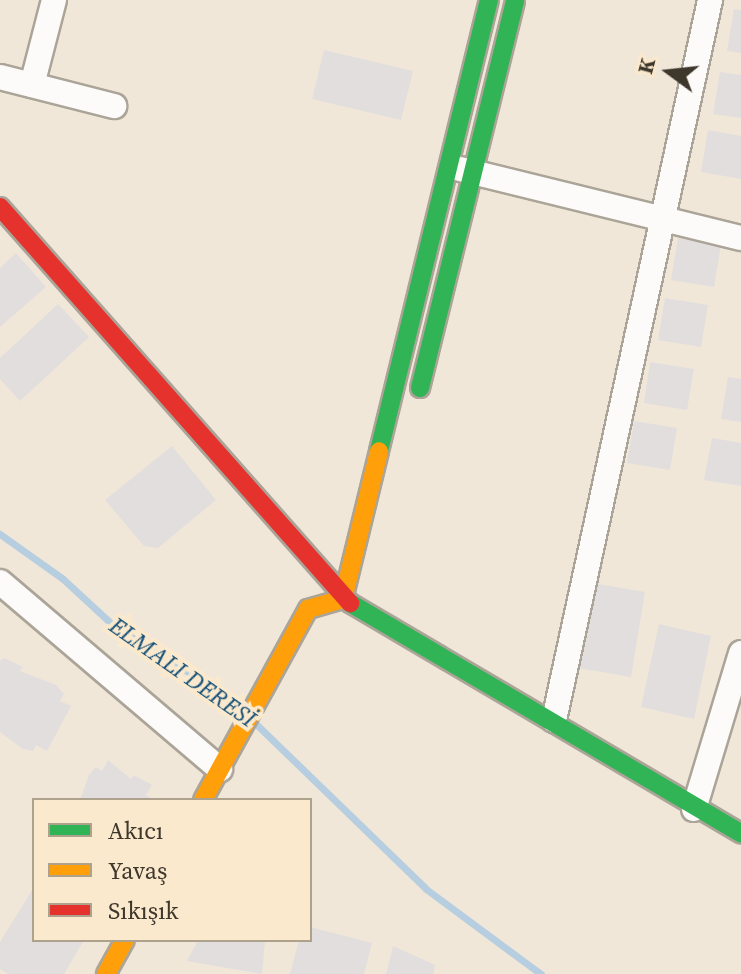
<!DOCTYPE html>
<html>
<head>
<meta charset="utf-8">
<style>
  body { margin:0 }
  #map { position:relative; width:741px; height:974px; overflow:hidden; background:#f0e7d8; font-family:"Source Serif 4",serif }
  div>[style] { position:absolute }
  .stream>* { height:7px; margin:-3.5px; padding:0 3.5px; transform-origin:3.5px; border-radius:3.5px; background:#b7cee0 }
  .building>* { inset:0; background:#e2dede }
  .roads { filter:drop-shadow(2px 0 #aba498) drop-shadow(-2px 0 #aba498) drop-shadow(0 2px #aba498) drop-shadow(0 -2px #aba498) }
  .street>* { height:24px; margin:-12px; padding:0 12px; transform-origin:12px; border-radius:12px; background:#fdfbf9 }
  .fast>* { height:18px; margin:-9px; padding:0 9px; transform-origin:9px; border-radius:9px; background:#30b455 }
  .slow>* { height:18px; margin:-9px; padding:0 9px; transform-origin:9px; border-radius:9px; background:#ff9f0a }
  .jam>* { height:18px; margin:-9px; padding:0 9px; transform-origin:9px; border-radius:9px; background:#e5322d }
  span { translate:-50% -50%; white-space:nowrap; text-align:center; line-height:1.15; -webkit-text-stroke:8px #fbe9cd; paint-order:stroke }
  .water-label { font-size:24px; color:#145079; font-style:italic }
  .legend { position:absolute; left:32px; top:798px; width:280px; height:144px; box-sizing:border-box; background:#fbe9cd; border:2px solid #afa28d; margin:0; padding:10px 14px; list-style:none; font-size:24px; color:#3e372c }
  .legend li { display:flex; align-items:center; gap:16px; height:40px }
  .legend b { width:40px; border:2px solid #afa28d }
  .north { position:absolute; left:629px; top:32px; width:80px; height:80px; -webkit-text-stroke:6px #fbe9cd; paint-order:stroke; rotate:285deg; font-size:22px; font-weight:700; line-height:32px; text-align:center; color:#3e372c }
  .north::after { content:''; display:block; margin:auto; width:28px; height:36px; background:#3e372c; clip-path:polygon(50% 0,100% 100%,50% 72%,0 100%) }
</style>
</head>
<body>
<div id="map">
  <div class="stream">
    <i style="left:0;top:534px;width:77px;rotate:35.5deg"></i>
    <i style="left:63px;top:579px;width:71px;rotate:42.7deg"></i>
    <i style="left:115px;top:627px;width:84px;rotate:31.4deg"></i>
    <i style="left:187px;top:671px;width:69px;rotate:37.4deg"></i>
    <i style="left:255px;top:723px;width:238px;rotate:44.1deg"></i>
    <i style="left:426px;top:889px;width:143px;rotate:36.5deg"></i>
  </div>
  <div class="building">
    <i style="clip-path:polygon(734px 9px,741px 10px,741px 53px,727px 51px)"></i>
    <i style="clip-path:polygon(324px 50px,413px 71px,401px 120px,312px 99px)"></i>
    <i style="clip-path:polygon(720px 72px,741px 75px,741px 118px,713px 114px)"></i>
    <i style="clip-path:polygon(708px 130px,741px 136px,741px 179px,701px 172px)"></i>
    <i style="clip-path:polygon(678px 238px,721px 245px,714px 287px,671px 280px)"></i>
    <i style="clip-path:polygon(16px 253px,46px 287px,0 327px,0 268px)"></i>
    <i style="clip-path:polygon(665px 298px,708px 305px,701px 347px,658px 340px)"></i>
    <i style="clip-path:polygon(58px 304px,89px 337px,20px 401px,0 379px,0 358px)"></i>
    <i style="clip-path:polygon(650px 362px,694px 369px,687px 410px,644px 403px)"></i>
    <i style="clip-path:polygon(728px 377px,741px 379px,741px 422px,721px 419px)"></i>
    <i style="clip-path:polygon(634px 421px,677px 428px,670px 470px,627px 463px)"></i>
    <i style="clip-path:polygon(712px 438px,741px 443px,741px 486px,704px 480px)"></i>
    <i style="clip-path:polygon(172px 446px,216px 500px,158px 548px,144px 546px,105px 500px)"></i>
    <i style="clip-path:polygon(592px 583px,645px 592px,631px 677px,578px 668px)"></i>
    <i style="clip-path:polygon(659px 624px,711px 636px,694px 719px,641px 707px)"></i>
    <i style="clip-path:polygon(4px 658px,23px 667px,20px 671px,56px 685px,64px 694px,60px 701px,71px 706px,47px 751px,36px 745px,33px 751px,23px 749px,0 732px,0 661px)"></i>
    <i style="clip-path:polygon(108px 760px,131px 779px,134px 775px,152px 785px,146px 795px,154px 800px,80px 800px,89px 775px,96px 767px,102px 771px)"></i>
    <i style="clip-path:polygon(34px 887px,34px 940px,84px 940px,64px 974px,8px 974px,0 969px,0 942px)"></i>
    <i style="clip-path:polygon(310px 927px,372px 943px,364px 974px,290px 974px,299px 940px,310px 940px)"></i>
    <i style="clip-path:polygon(198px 940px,265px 940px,262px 974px,187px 961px)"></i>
    <i style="clip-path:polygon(393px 946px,435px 965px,433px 974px,386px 974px)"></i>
  </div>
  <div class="roads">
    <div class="street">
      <i style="left:0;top:77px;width:118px;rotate:14.3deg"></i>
      <i style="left:32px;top:85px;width:88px;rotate:-75.5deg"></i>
      <i style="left:460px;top:169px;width:289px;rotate:13.8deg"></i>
      <i style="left:0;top:582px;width:289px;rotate:40.4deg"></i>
      <i style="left:554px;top:720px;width:737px;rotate:-77.77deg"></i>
      <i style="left:694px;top:809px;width:163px;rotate:-73.2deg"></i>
    </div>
    <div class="fast">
      <i style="left:420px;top:388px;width:399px;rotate:-76.2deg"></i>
      <i style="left:379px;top:451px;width:464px;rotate:-76.3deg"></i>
      <i style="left:350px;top:603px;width:454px;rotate:30.5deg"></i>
    </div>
    <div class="slow">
      <i style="left:203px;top:800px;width:218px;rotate:-61.2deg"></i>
      <i style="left:308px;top:609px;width:36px;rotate:-16deg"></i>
      <i style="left:343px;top:599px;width:152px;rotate:-76.3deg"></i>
      <i style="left:106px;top:974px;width:39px;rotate:-61deg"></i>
    </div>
    <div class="jam">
      <i style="left:0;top:207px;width:529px;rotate:48.53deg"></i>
    </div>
  </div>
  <div class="water-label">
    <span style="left:183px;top:672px;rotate:35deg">ELMALI DERESİ</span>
  </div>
  <ul class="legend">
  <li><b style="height:10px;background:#30b455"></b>Akıcı</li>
  <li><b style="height:10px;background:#ff9f0a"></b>Yavaş</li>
  <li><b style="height:10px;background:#e5322d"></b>Sıkışık</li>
  </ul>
  <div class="north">K</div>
</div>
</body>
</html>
